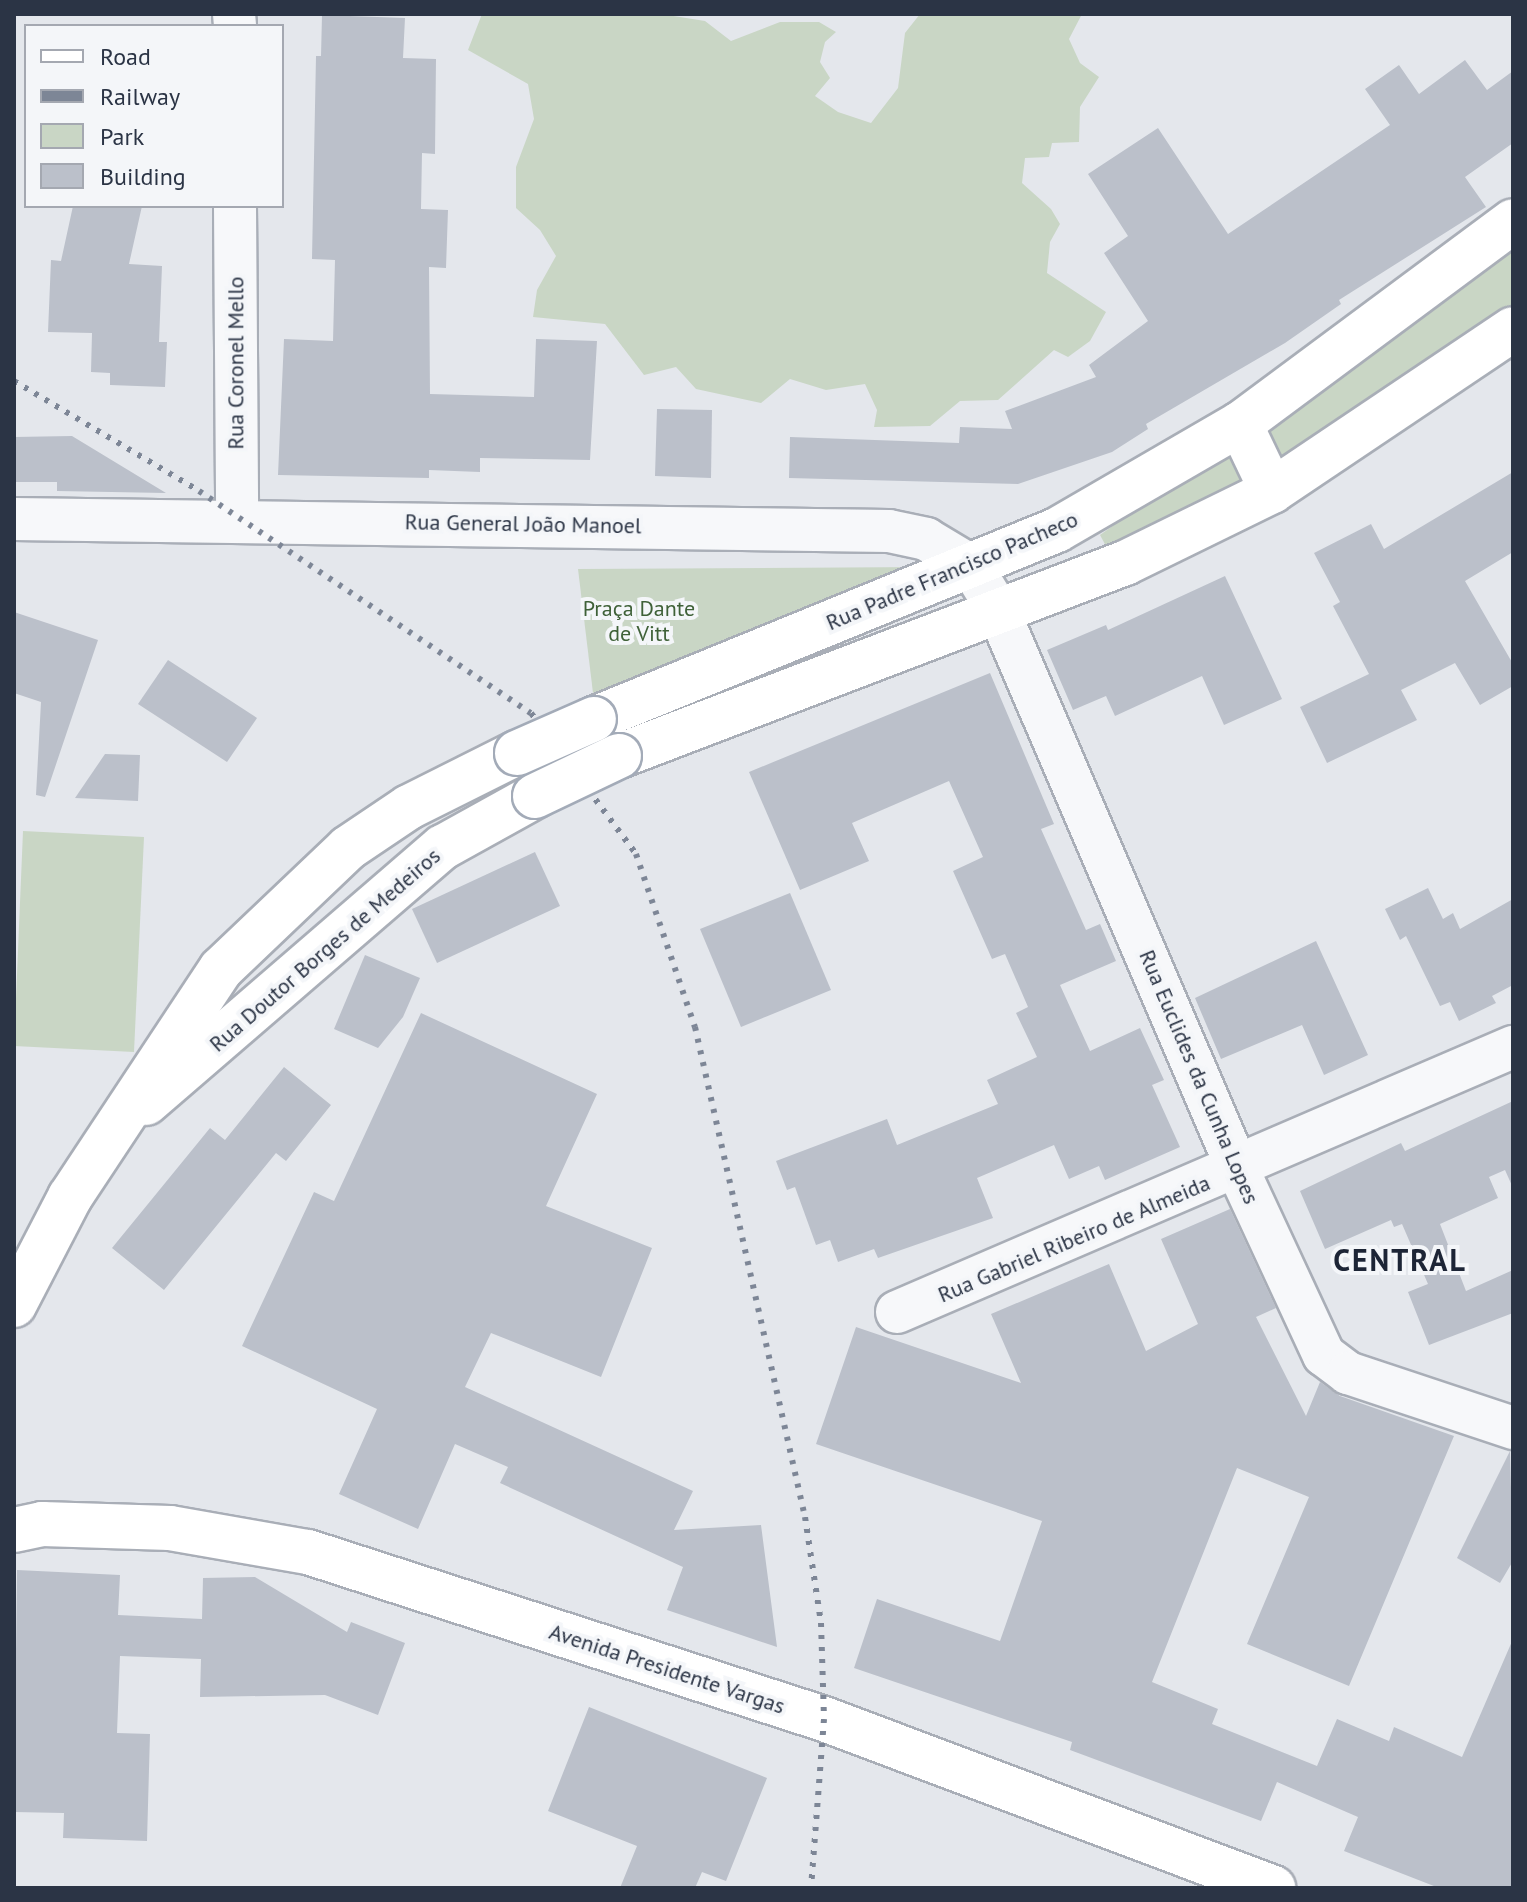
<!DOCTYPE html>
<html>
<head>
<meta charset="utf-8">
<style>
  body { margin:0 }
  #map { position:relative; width:1527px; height:1902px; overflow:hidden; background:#e4e7ec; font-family:"PT Sans",sans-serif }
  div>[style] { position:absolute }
  .green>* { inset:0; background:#c9d6c5 }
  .building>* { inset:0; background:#bbc0ca }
  .roads { filter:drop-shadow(2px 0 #a9aeb7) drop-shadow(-2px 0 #a9aeb7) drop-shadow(0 2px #a9aeb7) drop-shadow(0 -2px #a9aeb7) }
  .minor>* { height:42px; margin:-21px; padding:0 21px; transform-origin:21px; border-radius:21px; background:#f7f8fa }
  .major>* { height:44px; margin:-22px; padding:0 22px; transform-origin:22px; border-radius:22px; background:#fff }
  .rail>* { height:6px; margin-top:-3px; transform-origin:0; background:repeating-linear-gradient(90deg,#7d8696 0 4px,transparent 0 12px) }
  .bridges { filter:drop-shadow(2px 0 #a3abb8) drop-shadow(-2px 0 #a3abb8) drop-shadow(0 2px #a3abb8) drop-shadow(0 -2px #a3abb8) }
  .major-bridge>* { height:44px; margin:-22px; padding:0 22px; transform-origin:22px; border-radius:22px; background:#fff }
  span { translate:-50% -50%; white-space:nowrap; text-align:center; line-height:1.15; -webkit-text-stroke:8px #f4f6f9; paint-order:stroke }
  .street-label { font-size:22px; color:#2b3445 }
  .park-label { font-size:22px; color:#3f6138 }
  .district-label { font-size:30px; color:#1d2536; font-weight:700; letter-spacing:2px }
  .frame { position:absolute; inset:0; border:16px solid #2b3445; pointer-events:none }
  .legend { position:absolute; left:24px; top:24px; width:260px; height:184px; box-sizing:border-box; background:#f4f6f9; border:2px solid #a4a8b1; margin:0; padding:10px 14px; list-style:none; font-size:24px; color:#2b3445 }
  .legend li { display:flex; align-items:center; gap:16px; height:40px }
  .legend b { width:40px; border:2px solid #a4a8b1 }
</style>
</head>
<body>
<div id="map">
  <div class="green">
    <i style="clip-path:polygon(482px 14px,661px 14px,705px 21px,731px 41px,780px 22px,819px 22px,836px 32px,825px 42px,820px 62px,830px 78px,815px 96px,838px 112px,871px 123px,898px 88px,905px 33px,920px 14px,1082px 14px,1069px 39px,1080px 63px,1099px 77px,1080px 107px,1079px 142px,1052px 143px,1049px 157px,1025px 158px,1022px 183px,1051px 209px,1060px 224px,1050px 242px,1047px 273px,1106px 312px,1090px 341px,1068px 357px,1054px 350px,998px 400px,960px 401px,930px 426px,874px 427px,877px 410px,865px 384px,826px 390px,790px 379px,761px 403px,696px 389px,676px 367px,644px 375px,605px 324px,533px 317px,537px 290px,556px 256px,540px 230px,516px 208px,516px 167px,534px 119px,528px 84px,468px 50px)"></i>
    <i style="clip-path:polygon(1513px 240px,1513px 308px,1247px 494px,1113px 559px,1100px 535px)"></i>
    <i style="clip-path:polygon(925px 567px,593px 693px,578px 569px)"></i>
    <i style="clip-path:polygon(23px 831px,144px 837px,134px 1052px,14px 1046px)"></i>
  </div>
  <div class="building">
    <i style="clip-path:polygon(322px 15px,405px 18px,403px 58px,436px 59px,435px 154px,422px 153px,421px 209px,448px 210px,446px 268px,429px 267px,430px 394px,534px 397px,536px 339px,597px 341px,590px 460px,480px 458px,480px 472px,429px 470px,429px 478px,278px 475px,284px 339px,333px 341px,335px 260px,312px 259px,316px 56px,321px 56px)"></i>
    <i style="clip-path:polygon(1465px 60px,1487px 90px,1513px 71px,1513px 143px,1465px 177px,1486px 207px,1339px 300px,1341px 304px,1285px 343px,1146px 424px,1148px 429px,1112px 452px,1018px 484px,789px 478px,790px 437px,959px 443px,960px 427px,1012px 429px,1005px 411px,1096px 377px,1089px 365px,1148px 321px,1104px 253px,1128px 236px,1088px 174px,1158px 128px,1228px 234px,1390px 125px,1365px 89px,1399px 65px,1419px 94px)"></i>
    <i style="clip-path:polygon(73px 206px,142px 206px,129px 264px,162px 266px,159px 342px,167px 342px,165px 387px,110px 385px,110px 373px,91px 372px,92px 333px,48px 332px,51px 260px,61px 261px)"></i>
    <i style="clip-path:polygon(657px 409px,712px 410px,711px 478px,655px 476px)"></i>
    <i style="clip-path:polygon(72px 436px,166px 493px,57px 491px,57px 482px,14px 482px,14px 437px)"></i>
    <i style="clip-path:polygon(1513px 472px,1513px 552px,1465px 581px,1513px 664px,1513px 686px,1480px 705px,1455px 663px,1401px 690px,1417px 720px,1327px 763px,1300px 707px,1369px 674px,1333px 606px,1340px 602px,1314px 553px,1371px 524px,1384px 549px)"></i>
    <i style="clip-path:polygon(1225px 576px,1282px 699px,1224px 725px,1202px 676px,1115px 716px,1106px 696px,1073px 710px,1047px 650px,1106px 625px,1108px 630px)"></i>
    <i style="clip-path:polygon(14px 612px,98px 640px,45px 797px,36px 795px,41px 702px,14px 693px)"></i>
    <i style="clip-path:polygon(168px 660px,257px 718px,227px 762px,138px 704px)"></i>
    <i style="clip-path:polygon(990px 673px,1054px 824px,1041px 829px,1086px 930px,1100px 924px,1116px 961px,1060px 985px,1090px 1051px,1140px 1028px,1164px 1080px,1152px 1085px,1180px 1147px,1105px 1180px,1099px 1166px,1069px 1179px,1054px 1145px,977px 1178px,993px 1218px,878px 1258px,874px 1249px,838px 1262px,830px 1240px,816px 1245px,795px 1187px,787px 1190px,776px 1161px,887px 1119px,897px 1145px,998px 1104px,987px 1080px,1037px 1057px,1016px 1013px,1028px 1007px,1005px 954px,992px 959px,953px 871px,983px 857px,949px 781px,852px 823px,869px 861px,800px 890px,749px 772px)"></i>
    <i style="clip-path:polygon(105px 754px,140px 755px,138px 801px,75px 798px)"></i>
    <i style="clip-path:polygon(535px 852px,560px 906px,437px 963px,412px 909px)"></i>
    <i style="clip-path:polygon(1428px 888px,1443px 919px,1453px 913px,1460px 929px,1513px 899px,1513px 985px,1492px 996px,1496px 1003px,1459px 1021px,1450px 1002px,1440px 1006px,1406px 936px,1400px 940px,1385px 909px)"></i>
    <i style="clip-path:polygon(790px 893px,831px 990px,741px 1027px,700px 929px)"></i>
    <i style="clip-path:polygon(1316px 941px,1368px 1055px,1324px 1075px,1302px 1025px,1221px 1059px,1195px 998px)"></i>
    <i style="clip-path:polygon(365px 955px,420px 978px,403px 1017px,378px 1048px,334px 1029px)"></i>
    <i style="clip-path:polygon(421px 1013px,597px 1094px,546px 1206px,652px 1248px,601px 1377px,491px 1333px,465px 1387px,693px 1491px,674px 1530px,761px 1525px,777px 1647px,667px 1610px,683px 1567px,500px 1483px,508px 1467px,455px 1444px,418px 1529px,339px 1494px,377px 1409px,242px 1346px,314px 1192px,334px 1201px)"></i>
    <i style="clip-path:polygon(284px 1067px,331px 1105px,286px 1161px,276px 1153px,164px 1290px,112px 1248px,210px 1128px,225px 1140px)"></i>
    <i style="clip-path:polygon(1513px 1101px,1513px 1188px,1505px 1170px,1489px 1177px,1498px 1198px,1440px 1224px,1466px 1291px,1513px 1270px,1513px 1313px,1429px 1345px,1408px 1292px,1428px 1284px,1402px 1224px,1394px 1227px,1391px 1220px,1325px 1249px,1300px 1191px,1401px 1143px,1405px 1151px)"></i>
    <i style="clip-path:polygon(1230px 1209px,1276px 1308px,1256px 1317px,1306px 1416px,1320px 1382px,1340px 1396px,1454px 1436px,1349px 1686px,1247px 1644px,1309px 1497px,1237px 1468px,1152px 1682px,1218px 1709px,1212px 1724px,1317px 1766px,1337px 1719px,1389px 1741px,1394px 1727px,1462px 1757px,1513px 1639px,1513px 1888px,1439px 1888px,1344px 1851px,1358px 1817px,1277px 1782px,1261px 1821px,1070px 1750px,1072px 1742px,854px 1668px,877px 1599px,1000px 1641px,1042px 1521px,816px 1444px,856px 1327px,1021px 1383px,991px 1314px,1109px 1264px,1146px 1351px,1198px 1324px,1161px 1239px)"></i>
    <i style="clip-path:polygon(1510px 1451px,1513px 1561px,1500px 1583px,1457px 1558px)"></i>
    <i style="clip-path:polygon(17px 1570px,120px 1575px,118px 1615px,202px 1619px,203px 1578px,255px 1577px,347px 1632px,351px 1622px,405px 1643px,378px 1715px,325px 1695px,200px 1697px,201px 1659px,120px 1656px,117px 1733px,150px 1734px,147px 1841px,63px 1838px,64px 1813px,14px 1812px)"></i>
    <i style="clip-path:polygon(589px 1707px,767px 1778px,726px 1881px,702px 1872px,695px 1888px,620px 1888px,637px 1846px,548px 1811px)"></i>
  </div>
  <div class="roads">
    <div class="minor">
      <i style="left:234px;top:14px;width:12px;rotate:85deg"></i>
      <i style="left:235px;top:206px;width:313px;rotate:89.6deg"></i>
      <i style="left:14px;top:519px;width:875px;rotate:0.79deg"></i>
      <i style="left:889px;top:531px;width:38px;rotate:12deg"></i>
      <i style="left:926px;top:539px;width:52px;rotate:31deg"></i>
      <i style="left:971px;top:566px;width:52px;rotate:58.5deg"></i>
      <i style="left:998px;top:610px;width:609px;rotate:66.8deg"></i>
      <i style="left:1238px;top:1170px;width:204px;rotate:65.1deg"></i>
      <i style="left:1324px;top:1355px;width:30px;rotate:37deg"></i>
      <i style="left:1348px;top:1373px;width:174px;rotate:18.4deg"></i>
      <i style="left:897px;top:1312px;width:671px;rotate:-23.28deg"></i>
    </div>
    <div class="major">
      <i style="left:1240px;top:424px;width:74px;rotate:64.5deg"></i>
      <i style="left:594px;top:719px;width:500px;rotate:-22.21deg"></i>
      <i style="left:1057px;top:530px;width:211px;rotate:-30.1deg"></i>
      <i style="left:1240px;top:424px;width:340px;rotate:-36.6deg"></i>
      <i style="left:619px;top:756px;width:542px;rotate:-20.88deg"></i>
      <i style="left:1125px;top:563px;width:164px;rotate:-26.1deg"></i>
      <i style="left:1272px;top:491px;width:290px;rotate:-33.9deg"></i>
      <i style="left:146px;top:1103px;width:392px;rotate:-40.8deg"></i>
      <i style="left:443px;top:847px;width:105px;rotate:-29deg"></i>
      <i style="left:14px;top:1305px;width:122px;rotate:-62.6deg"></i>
      <i style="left:70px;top:1197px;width:273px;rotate:-56.5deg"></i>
      <i style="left:221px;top:969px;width:175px;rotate:-43.6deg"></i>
      <i style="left:348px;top:848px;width:73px;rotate:-33.9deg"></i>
      <i style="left:409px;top:807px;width:121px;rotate:-26.6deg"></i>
      <i style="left:14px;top:1530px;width:29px;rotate:-12deg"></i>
      <i style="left:42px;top:1524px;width:128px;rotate:1.8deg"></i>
      <i style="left:170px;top:1528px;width:140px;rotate:9.9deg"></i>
      <i style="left:308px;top:1552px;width:542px;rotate:17.93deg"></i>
      <i style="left:824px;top:1719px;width:480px;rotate:20.6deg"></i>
    </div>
  </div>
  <div class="rail">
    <i style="left:14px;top:381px;width:215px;rotate:30.7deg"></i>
    <i style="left:199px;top:491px;width:399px;rotate:33.8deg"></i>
    <i style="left:531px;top:713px;width:176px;rotate:53.3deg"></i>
    <i style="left:636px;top:854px;width:183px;rotate:71.2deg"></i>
    <i style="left:695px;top:1027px;width:502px;rotate:77.35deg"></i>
    <i style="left:805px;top:1517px;width:107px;rotate:81.4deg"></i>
    <i style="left:821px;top:1623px;width:96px;rotate:88.2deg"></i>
    <i style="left:824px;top:1719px;width:169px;rotate:94.4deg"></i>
  </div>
  <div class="bridges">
    <div class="major-bridge">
      <i style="left:517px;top:753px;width:84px;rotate:-23.8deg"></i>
      <i style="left:535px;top:796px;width:93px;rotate:-25.5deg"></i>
    </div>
  </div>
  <div class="street-label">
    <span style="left:236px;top:363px;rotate:-90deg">Rua Coronel Mello</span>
    <span style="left:523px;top:524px;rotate:1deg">Rua General João Manoel</span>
    <span style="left:952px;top:571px;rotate:-23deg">Rua Padre Francisco Pacheco</span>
    <span style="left:325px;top:950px;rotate:-41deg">Rua Doutor Borges de Medeiros</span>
    <span style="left:1199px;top:1077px;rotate:67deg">Rua Euclides da Cunha Lopes</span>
    <span style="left:1074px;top:1239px;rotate:-23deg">Rua Gabriel Ribeiro de Almeida</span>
    <span style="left:667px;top:1669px;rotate:18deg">Avenida Presidente Vargas</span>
  </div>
  <div class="park-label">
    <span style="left:639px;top:621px">Praça Dante<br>de Vitt</span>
  </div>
  <div class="district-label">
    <span style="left:1400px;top:1260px">CENTRAL</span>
  </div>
  <div class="frame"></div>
  <ul class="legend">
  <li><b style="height:10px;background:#fff"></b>Road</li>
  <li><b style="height:10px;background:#7d8696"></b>Railway</li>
  <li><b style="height:22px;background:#c9d6c5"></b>Park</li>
  <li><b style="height:22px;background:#bbc0ca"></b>Building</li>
  </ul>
</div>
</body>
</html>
